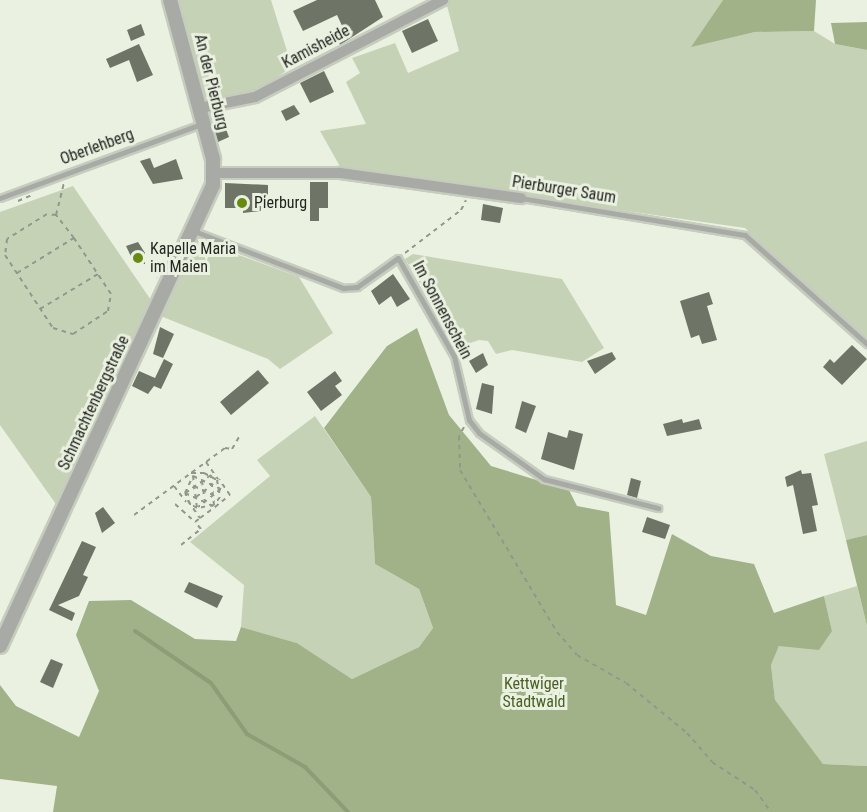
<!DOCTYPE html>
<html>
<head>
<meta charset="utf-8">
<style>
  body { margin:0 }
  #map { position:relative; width:867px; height:812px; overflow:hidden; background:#eaf1e1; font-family:"Roboto Condensed",sans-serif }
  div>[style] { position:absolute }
  .green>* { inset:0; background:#c6d2b5 }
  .forest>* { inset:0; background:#a1b289 }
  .stream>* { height:4px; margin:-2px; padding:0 2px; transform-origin:2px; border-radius:2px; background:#8d9d75 }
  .building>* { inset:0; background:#6e7466 }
  .path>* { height:2px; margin-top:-1px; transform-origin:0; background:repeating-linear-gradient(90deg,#92978b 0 4.5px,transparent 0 9px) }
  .roads { filter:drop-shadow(2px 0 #c6ccbe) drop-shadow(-2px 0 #c6ccbe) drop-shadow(0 2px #c6ccbe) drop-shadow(0 -2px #c6ccbe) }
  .service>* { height:5px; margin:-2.5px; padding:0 2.5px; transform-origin:2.5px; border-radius:2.5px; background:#a8aba5 }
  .minor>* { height:10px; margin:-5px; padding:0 5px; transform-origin:5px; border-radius:5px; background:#a8aba5 }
  .tertiary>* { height:14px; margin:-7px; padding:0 7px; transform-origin:7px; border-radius:7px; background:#a8aba5 }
  .dots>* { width:16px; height:16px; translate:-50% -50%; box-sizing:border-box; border:3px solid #eaf1e1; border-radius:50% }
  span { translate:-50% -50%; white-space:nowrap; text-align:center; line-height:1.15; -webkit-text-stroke:6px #eaf1e1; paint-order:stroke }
  .street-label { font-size:16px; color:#232520 }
  .poi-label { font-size:16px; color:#232520 }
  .left { translate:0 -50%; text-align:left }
  .park-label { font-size:16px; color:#4a5f23 }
</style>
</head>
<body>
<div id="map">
  <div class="green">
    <i style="clip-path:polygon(177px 0,271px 0,292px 67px,249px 96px,212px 100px,204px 96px)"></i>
    <i style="clip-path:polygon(450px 0,723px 0,692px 46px,755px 32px,814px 31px,835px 44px,867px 50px,867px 340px,745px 228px,342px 170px,320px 131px,366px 124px,346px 82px,360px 73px,352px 58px,395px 43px,408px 73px,459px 51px,446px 2px)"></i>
    <i style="clip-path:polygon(73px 186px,155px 306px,58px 507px,0 425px,0 212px)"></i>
    <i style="clip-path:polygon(195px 239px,299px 277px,333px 333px,280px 369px,268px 359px,158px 315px)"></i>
    <i style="clip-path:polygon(413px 254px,562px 279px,604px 348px,582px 362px,512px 350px,496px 354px,488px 341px,479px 340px,459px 347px,405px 259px)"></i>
    <i style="clip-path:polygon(315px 416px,371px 497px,375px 564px,419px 589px,433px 628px,419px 647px,352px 679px,297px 643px,241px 627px,244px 585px,190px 542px,270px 476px,257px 460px)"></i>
    <i style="clip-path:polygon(867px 441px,867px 535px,846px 540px,824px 454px)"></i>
    <i style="clip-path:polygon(857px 586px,867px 626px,867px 766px,823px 764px,775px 701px,771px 665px,779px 646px,832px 631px,824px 596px)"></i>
  </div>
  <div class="forest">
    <i style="clip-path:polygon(723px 0,816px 0,814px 31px,755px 32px,691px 47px)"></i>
    <i style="clip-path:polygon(867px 22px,867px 50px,835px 44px,831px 23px)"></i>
    <i style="clip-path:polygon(417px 328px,449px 415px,491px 466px,569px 490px,577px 506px,609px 512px,616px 605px,646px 615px,672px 534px,711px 556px,754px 564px,774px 613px,824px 596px,832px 631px,819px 650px,779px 646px,771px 665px,775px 700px,823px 764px,867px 766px,867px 812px,53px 812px,57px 786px,0 779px,0 685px,16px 706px,79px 737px,99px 691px,76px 635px,89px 601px,131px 600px,195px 639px,236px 641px,241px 627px,297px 643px,352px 679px,419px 647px,433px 628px,419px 589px,375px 564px,371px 497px,324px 428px,387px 346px)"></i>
    <i style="clip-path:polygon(867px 535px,867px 626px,846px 540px)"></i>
  </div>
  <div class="stream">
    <i style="left:135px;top:631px;width:92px;rotate:34.4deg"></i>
    <i style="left:211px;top:683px;width:62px;rotate:54.8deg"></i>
    <i style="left:247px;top:734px;width:67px;rotate:29.6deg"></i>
    <i style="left:305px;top:767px;width:62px;rotate:46.3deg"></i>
  </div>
  <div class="building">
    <i style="clip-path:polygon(317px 0,375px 0,383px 17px,340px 45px,336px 37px,345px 32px,337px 15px,303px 31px,293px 11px)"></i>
    <i style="clip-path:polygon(428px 19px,438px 41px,412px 53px,402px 31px)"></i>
    <i style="clip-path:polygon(141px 24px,145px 35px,131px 41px,127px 30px)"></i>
    <i style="clip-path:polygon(139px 44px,153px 75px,137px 82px,129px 60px,110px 68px,106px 59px)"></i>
    <i style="clip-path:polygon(324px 71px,334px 92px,310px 103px,300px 83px)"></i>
    <i style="clip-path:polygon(294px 105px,300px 114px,286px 121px,281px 111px)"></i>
    <i style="clip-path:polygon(222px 119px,229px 137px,218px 142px,212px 123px)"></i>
    <i style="clip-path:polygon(150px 158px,154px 168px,176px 159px,183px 179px,153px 184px,140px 161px)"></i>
    <i style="clip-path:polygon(310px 182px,328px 182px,328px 208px,319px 208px,319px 221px,310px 221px)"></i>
    <i style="clip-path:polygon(225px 183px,268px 185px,268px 210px,243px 213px,243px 208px,225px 208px)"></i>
    <i style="clip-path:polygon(483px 204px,503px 208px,500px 223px,481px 220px)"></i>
    <i style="clip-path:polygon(138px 242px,145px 253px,145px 264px,134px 263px,126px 246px)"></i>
    <i style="clip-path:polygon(393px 274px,410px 299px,397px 307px,391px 296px,379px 305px,371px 291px)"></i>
    <i style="clip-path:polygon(709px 292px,713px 304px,707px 306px,717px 340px,702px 344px,699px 335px,691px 338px,680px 301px)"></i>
    <i style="clip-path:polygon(160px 327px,174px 334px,163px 358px,153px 354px)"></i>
    <i style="clip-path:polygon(852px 345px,867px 359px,842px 385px,823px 367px,830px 359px,834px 363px)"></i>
    <i style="clip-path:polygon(612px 352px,616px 359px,595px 374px,587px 361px)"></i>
    <i style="clip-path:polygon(483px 353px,488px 365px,476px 373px,469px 361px)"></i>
    <i style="clip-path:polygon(164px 359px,173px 364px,161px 389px,154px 386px,148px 394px,132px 386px,139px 371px,155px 378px)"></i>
    <i style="clip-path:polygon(258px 370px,269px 383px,231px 415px,220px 402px)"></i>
    <i style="clip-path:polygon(335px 371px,342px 381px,335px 386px,342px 395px,321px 411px,307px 392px)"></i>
    <i style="clip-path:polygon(482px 383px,494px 386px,492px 414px,476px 409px)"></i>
    <i style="clip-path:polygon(522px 401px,536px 406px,526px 433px,515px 428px)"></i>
    <i style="clip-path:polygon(682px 419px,683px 423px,699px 419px,702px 429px,667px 436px,663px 424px)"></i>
    <i style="clip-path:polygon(569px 430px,583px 434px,574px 470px,541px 459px,548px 432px,567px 438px)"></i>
    <i style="clip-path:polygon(801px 470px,802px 474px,811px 473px,818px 505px,812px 506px,817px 531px,803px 534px,793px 485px,787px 487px,785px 477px)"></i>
    <i style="clip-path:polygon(631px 478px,641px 481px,637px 498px,627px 495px)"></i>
    <i style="clip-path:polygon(103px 507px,115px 523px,102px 533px,95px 513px)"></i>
    <i style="clip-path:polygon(647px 517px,670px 525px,665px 539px,642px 532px)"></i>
    <i style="clip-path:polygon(82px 541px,96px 547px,83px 575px,88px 577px,79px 596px,58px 605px,75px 613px,72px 621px,49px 610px)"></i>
    <i style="clip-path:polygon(189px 582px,223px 596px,217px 608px,184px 592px)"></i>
    <i style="clip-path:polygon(51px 659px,63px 664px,53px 688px,40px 682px)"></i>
  </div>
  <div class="path">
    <i style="left:18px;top:201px;width:15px;rotate:-23deg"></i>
    <i style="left:56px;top:215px;width:9px;rotate:-174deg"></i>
    <i style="left:47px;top:214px;width:47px;rotate:148deg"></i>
    <i style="left:7px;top:239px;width:16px;rotate:97deg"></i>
    <i style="left:5px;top:255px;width:87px;rotate:56.7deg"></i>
    <i style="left:53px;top:328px;width:21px;rotate:17deg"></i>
    <i style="left:73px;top:334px;width:42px;rotate:-33.3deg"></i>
    <i style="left:108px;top:311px;width:17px;rotate:-80deg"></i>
    <i style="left:111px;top:294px;width:67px;rotate:-123.5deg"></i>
    <i style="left:405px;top:253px;width:71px;rotate:-37.5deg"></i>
    <i style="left:461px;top:210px;width:11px;rotate:-63deg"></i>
    <i style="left:151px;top:271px;width:9px;rotate:49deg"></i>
    <i style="left:17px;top:273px;width:67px;rotate:-31.6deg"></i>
    <i style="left:74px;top:238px;width:29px;rotate:-128deg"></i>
    <i style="left:56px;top:215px;width:34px;rotate:-76deg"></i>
    <i style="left:40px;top:309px;width:68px;rotate:-31.1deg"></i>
    <i style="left:464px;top:427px;width:10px;rotate:119deg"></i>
    <i style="left:459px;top:436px;width:34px;rotate:88deg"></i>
    <i style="left:460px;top:470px;width:189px;rotate:59.1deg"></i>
    <i style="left:557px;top:632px;width:30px;rotate:49deg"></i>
    <i style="left:577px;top:655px;width:56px;rotate:29.7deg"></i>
    <i style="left:626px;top:683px;width:79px;rotate:39.3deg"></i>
    <i style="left:687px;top:733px;width:38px;rotate:49deg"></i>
    <i style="left:712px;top:762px;width:51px;rotate:33.1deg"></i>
    <i style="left:755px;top:790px;width:27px;rotate:54deg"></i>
    <i style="left:206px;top:462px;width:21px;rotate:55deg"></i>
    <i style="left:191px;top:473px;width:13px"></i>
    <i style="left:204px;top:473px;width:15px;rotate:28deg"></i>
    <i style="left:217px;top:480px;width:17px;rotate:80deg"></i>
    <i style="left:220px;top:497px;width:10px;rotate:127deg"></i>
    <i style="left:214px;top:505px;width:17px;rotate:170deg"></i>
    <i style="left:197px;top:508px;width:8px;rotate:-150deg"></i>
    <i style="left:190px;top:504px;width:12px;rotate:-114deg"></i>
    <i style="left:185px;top:493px;width:19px;rotate:-65deg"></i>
    <i style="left:193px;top:476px;width:31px;rotate:25deg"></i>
    <i style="left:221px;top:489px;width:29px;rotate:142deg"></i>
    <i style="left:193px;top:476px;width:32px;rotate:83deg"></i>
    <i style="left:202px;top:481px;width:21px;rotate:82deg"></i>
    <i style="left:174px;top:486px;width:20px;rotate:53deg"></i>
    <i style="left:194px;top:486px;width:21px;rotate:25deg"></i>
    <i style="left:196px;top:497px;width:20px;rotate:-37deg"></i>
    <i style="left:188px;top:501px;width:21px;rotate:55deg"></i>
    <i style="left:200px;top:518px;width:19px;rotate:-36deg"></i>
    <i style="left:175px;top:504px;width:27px;rotate:42deg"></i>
    <i style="left:214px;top:505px;width:30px;rotate:-96deg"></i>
    <i style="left:211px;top:475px;width:32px;rotate:145deg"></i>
    <i style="left:185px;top:493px;width:33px;rotate:25deg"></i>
    <i style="left:215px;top:507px;width:19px;rotate:-39deg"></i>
    <i style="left:230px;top:495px;width:19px;rotate:-125deg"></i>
    <i style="left:134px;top:515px;width:113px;rotate:-36.4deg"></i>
    <i style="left:225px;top:448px;width:7px;rotate:8deg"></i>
    <i style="left:232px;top:449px;width:14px;rotate:-60deg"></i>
    <i style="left:181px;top:545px;width:26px;rotate:-39deg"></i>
    <i style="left:201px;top:529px;width:9px;rotate:-131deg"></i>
    <i style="left:195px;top:522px;width:6px;rotate:-39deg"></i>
  </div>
  <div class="roads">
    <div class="service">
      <i style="left:0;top:198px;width:217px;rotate:-20.2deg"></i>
      <i style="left:521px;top:198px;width:227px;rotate:9.4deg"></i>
      <i style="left:745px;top:235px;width:164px;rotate:41.8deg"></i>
      <i style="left:194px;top:231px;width:160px;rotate:20.9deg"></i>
      <i style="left:343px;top:288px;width:14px;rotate:-4deg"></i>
      <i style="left:357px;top:287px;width:50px;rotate:-35.3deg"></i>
      <i style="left:398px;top:258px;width:113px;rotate:60.3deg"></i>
      <i style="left:454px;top:356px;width:66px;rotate:76.8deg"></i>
      <i style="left:469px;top:420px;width:16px;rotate:52deg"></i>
      <i style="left:479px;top:433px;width:80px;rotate:35.3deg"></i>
      <i style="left:544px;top:479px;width:118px;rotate:14.3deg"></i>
    </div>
    <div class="minor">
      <i style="left:200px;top:108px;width:56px;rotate:-11.3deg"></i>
      <i style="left:255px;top:97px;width:212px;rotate:-27.3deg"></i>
      <i style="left:214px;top:173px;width:126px"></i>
      <i style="left:340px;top:173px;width:183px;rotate:7.9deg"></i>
    </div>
    <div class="tertiary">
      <i style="left:0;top:646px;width:508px;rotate:-65.2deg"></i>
      <i style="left:213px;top:185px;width:26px;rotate:-90deg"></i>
      <i style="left:213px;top:159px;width:165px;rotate:-105.1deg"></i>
    </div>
  </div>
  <div class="dots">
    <i style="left:242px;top:203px;background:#678b12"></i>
    <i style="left:138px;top:258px;background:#678b12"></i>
  </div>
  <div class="street-label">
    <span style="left:316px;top:47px;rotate:-28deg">Kamisheide</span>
    <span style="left:211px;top:82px;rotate:76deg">An der Pierburg</span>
    <span style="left:97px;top:147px;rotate:-20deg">Oberlehberg</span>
    <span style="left:564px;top:190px;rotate:9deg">Pierburger Saum</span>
    <span style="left:442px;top:310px;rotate:62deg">Im Sonnenschein</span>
    <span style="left:94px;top:403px;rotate:-65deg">Schmachtenbergstraße</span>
  </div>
  <div class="poi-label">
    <span class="left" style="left:254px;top:203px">Pierburg</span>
    <span class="left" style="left:150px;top:258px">Kapelle Maria<br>im Maien</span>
  </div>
  <div class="park-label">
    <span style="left:534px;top:693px">Kettwiger<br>Stadtwald</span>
  </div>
</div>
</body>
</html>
